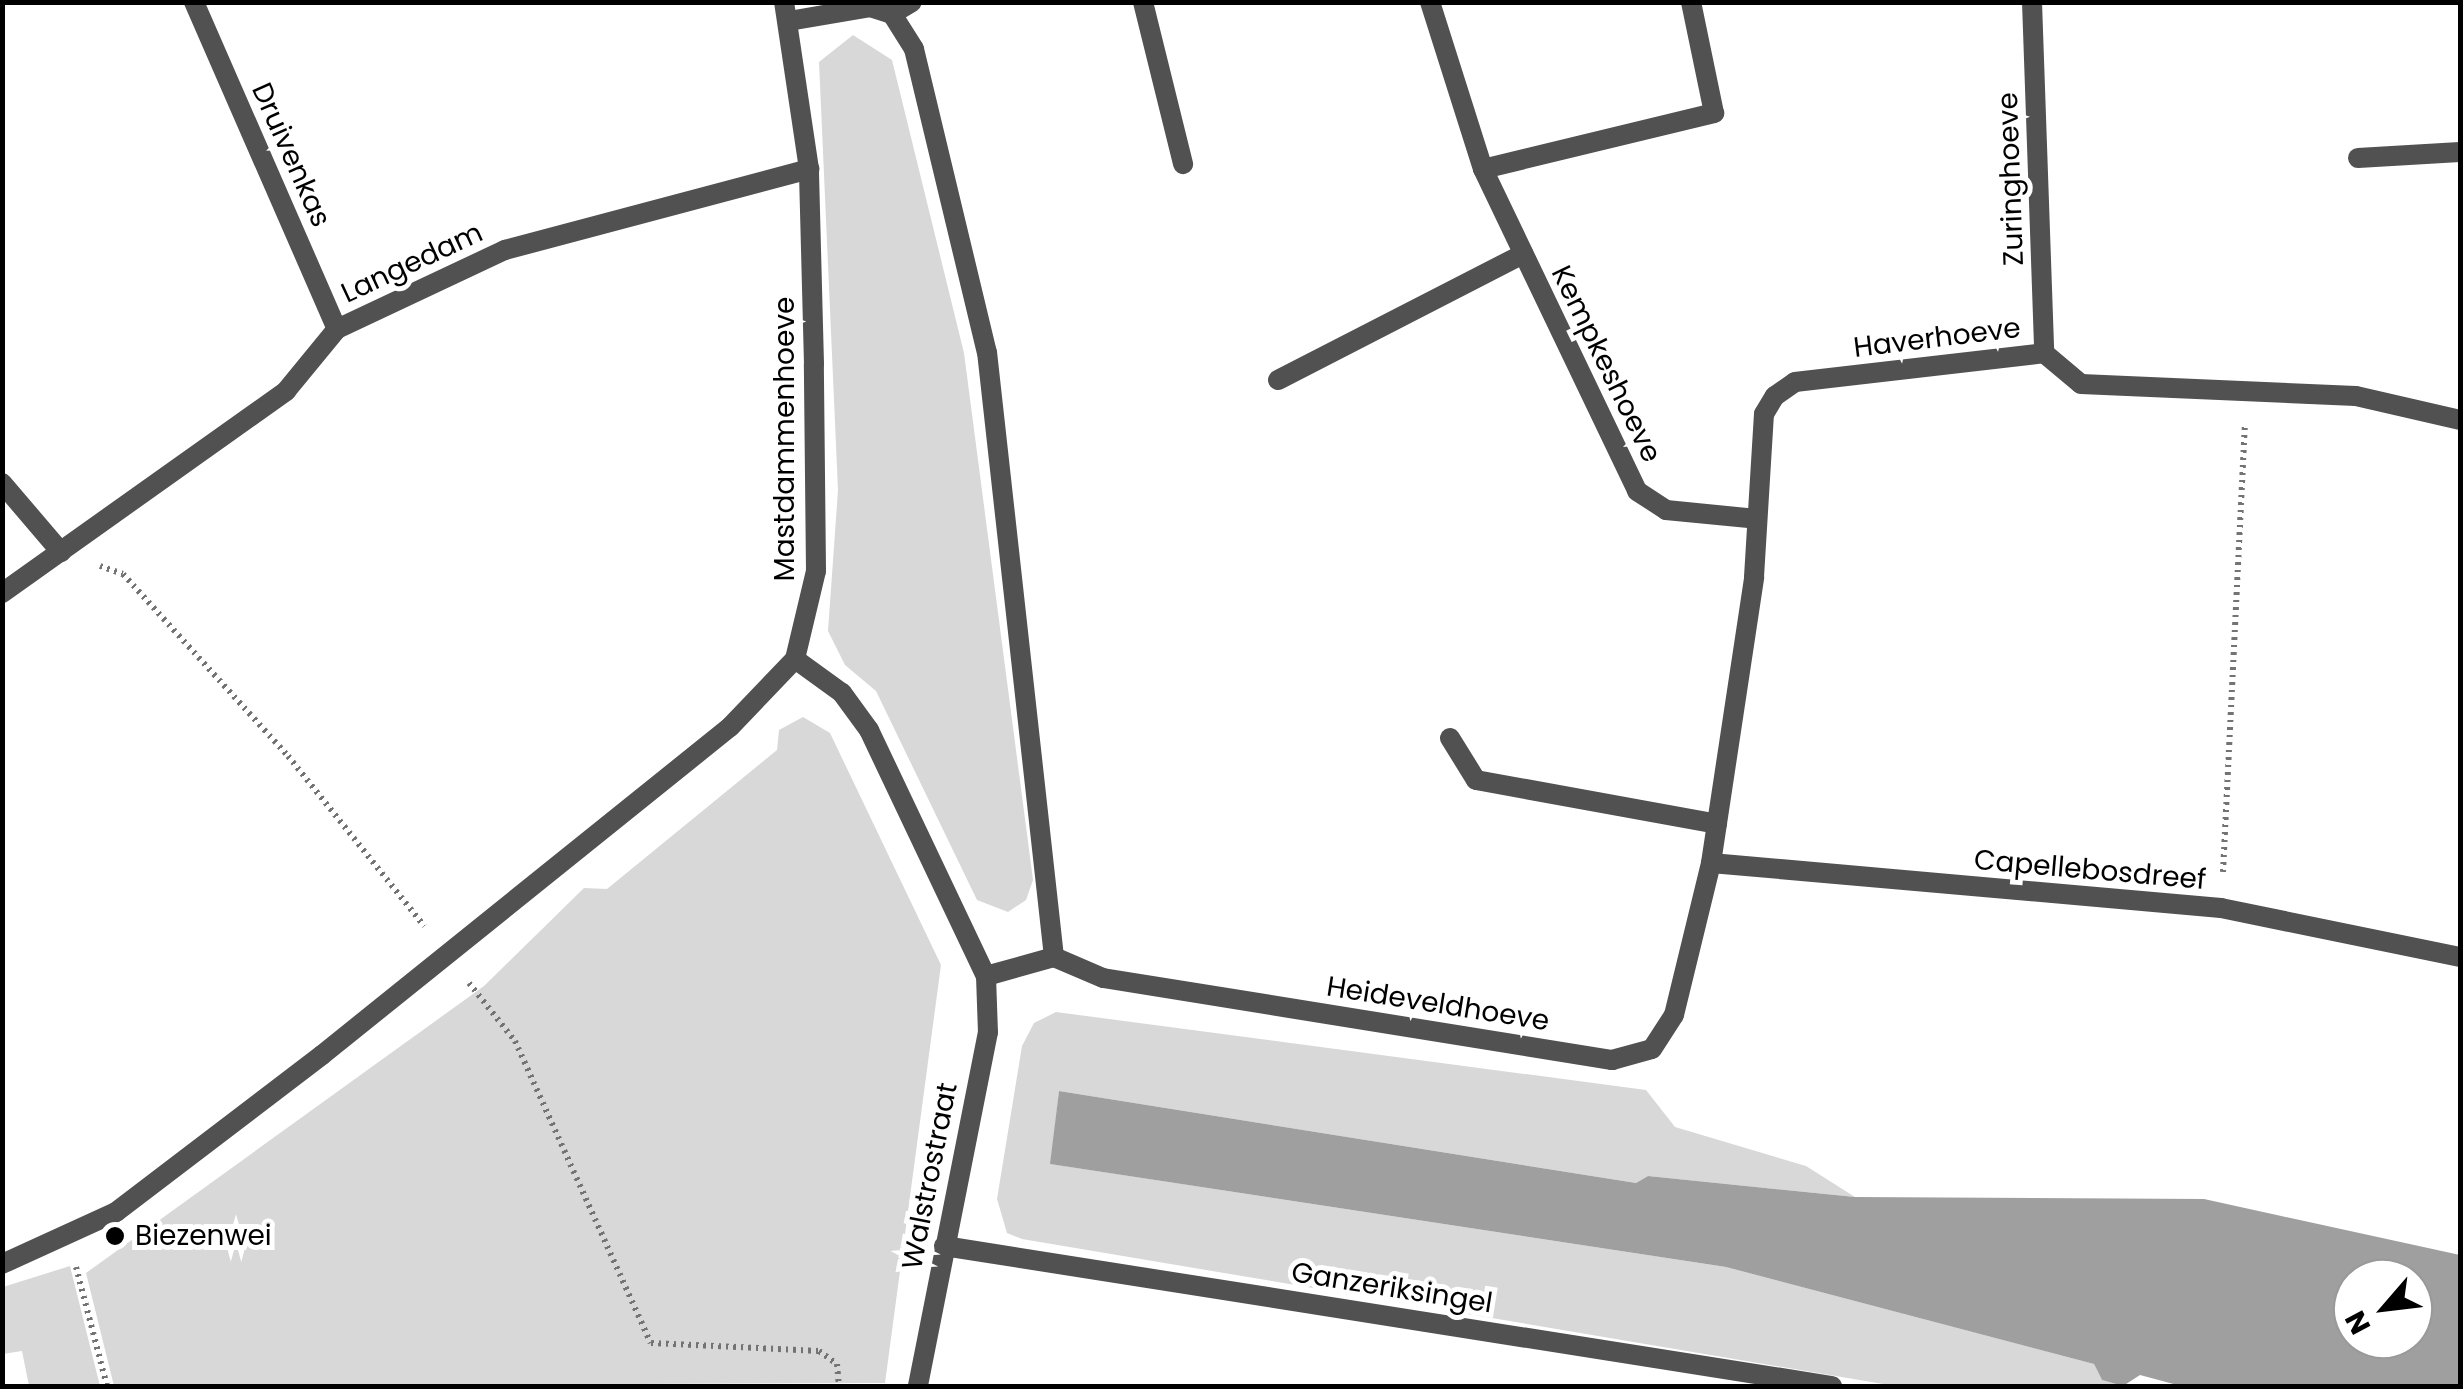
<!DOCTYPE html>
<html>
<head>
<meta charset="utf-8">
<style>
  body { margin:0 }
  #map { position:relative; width:2463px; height:1389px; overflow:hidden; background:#fff; font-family:Poppins,sans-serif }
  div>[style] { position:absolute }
  .green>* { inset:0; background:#d8d8d8 }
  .water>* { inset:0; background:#9f9f9f }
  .path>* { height:6px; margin-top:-3px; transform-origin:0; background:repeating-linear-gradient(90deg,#737373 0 2.5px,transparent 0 7.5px) }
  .lane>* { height:20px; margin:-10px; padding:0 10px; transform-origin:10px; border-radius:10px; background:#515151 }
  .street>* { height:20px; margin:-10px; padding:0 10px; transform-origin:10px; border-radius:10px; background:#515151 }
  .dots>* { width:28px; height:28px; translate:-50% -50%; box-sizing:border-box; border:5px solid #fff; border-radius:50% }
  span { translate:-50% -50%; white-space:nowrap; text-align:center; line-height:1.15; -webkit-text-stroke:10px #fff; paint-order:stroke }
  .street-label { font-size:28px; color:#000 }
  .poi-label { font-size:28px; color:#000 }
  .left { translate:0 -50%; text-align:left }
  .frame { position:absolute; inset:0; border:5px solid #000; pointer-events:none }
  .north { position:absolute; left:2333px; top:1259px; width:100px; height:100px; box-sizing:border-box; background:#fff; border:2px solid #999; border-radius:50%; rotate:242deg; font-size:28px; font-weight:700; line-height:40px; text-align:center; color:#000 }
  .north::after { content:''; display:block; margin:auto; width:35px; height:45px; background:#000; clip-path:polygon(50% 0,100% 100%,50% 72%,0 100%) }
</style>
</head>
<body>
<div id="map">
  <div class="green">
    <i style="clip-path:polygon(853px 35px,892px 60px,964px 353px,1033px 880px,1026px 900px,1008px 912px,977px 900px,876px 691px,845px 665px,828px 631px,838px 490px,819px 62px)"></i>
    <i style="clip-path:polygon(803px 717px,830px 733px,941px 965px,885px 1383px,114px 1386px,86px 1273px,484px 986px,584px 888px,607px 889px,777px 750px,779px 730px)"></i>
    <i style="clip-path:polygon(1056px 1012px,1646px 1090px,1675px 1127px,1806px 1166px,1855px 1197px,1648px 1176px,1636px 1183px,1059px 1091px,1051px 1164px,1726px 1267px,2094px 1364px,2102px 1380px,2123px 1386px,1895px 1386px,1022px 1239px,1007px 1233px,997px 1199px,1022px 1046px,1034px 1023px)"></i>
    <i style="clip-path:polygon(70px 1266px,100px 1386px,29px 1386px,22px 1351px,3px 1354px,3px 1287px)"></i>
  </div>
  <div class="water">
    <i style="clip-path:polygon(evenodd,1059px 1091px,1636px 1183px,1648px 1176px,1855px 1197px,2204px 1199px,2460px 1255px,2460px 1386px,2181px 1386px,2140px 1375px,2123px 1386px,2102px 1380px,2094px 1364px,1726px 1267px,1050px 1164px,1059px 1091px,2353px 1279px,2413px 1279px,2413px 1339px,2353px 1339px,2353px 1279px)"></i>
  </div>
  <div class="path">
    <i style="left:100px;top:566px;width:24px;rotate:19deg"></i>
    <i style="left:123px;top:574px;width:246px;rotate:47.8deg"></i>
    <i style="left:288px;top:756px;width:218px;rotate:51.3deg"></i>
    <i style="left:2223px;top:872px;width:448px;rotate:-87.2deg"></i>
    <i style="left:469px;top:983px;width:74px;rotate:51.6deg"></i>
    <i style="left:515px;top:1041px;width:331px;rotate:65.8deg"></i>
    <i style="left:651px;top:1343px;width:168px;rotate:2.7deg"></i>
    <i style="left:819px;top:1351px;width:22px;rotate:36deg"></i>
    <i style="left:837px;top:1364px;width:22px;rotate:85deg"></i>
    <i style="left:76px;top:1267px;width:123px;rotate:75.4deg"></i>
  </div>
  <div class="lane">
    <i style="left:1143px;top:2px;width:167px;rotate:76.1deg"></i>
    <i style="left:892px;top:14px;width:23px;rotate:-31deg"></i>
    <i style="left:2358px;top:158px;width:102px;rotate:-3.4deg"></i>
    <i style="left:1483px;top:169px;width:238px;rotate:-13.6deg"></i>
    <i style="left:1714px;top:113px;width:113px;rotate:-101.7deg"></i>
    <i style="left:1278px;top:380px;width:276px;rotate:-27.2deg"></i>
    <i style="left:1450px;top:738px;width:49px;rotate:58.2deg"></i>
    <i style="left:1476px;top:780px;width:245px;rotate:10.3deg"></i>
  </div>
  <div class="street">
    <i style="left:194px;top:2px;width:357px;rotate:66.4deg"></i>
    <i style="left:1430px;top:2px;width:175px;rotate:72.4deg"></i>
    <i style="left:1483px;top:169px;width:357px;rotate:64.4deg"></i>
    <i style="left:1637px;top:491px;width:35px;rotate:33deg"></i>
    <i style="left:1666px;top:510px;width:91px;rotate:5.6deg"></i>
    <i style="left:2032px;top:2px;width:351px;rotate:88deg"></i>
    <i style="left:789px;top:21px;width:82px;rotate:-9.8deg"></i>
    <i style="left:870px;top:7px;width:23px;rotate:18deg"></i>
    <i style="left:892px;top:14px;width:41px;rotate:57.8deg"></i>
    <i style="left:914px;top:49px;width:312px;rotate:76.5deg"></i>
    <i style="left:987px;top:352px;width:609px;rotate:83.68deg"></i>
    <i style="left:2px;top:483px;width:91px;rotate:49.5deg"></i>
    <i style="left:2px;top:593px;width:349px;rotate:-35.4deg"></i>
    <i style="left:286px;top:391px;width:80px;rotate:-50.6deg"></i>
    <i style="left:337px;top:329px;width:186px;rotate:-25.2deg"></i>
    <i style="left:505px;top:250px;width:315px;rotate:-14.9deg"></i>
    <i style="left:795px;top:659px;width:58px;rotate:35.9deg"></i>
    <i style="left:842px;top:693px;width:46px;rotate:53.9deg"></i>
    <i style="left:869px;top:730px;width:272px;rotate:64.6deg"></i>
    <i style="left:986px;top:976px;width:56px;rotate:88deg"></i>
    <i style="left:988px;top:1032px;width:361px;rotate:101.2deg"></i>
    <i style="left:1711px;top:863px;width:512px;rotate:5.04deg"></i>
    <i style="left:2221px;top:908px;width:244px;rotate:11.6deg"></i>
    <i style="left:986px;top:976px;width:71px;rotate:-15.6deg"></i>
    <i style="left:1054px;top:957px;width:53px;rotate:23.2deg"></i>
    <i style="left:1103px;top:978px;width:516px;rotate:9.15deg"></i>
    <i style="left:1612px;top:1060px;width:41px;rotate:-15.4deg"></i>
    <i style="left:1652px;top:1049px;width:40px;rotate:-57.1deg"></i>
    <i style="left:1674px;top:1015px;width:156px;rotate:-76.3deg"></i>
    <i style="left:1711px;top:863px;width:289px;rotate:-81.4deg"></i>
    <i style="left:1754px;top:577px;width:163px;rotate:-86.5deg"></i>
    <i style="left:1764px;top:414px;width:21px;rotate:-59deg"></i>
    <i style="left:1775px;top:396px;width:24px;rotate:-35deg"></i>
    <i style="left:1795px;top:382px;width:251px;rotate:-6.6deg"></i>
    <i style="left:2044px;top:353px;width:48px;rotate:40deg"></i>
    <i style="left:2081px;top:384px;width:275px;rotate:2.5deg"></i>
    <i style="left:2356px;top:396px;width:107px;rotate:13deg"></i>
    <i style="left:944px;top:1246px;width:899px;rotate:8.96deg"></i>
    <i style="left:2px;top:1264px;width:125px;rotate:-24.5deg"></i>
    <i style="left:116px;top:1212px;width:259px;rotate:-37.3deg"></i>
    <i style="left:322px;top:1055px;width:523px;rotate:-38.8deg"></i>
    <i style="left:730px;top:727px;width:94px;rotate:-46.3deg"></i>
    <i style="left:795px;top:659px;width:90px;rotate:-76.6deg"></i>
    <i style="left:816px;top:571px;width:207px;rotate:-90.6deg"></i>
    <i style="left:814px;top:364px;width:195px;rotate:-91.5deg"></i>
    <i style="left:809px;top:169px;width:169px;rotate:-98.5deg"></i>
  </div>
  <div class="dots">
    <i style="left:115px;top:1236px;background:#000"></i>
  </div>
  <div class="street-label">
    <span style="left:291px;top:155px;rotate:66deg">Druivenkas</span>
    <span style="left:2011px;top:179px;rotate:-92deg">Zuringhoeve</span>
    <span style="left:412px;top:263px;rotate:-25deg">Langedam</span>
    <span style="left:1937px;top:338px;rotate:-7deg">Haverhoeve</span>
    <span style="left:1606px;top:364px;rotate:64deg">Kempkeshoeve</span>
    <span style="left:785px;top:439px;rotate:-90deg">Mastdammenhoeve</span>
    <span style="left:2090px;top:870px;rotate:5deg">Capellebosdreef</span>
    <span style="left:1438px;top:1004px;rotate:9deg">Heideveldhoeve</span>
    <span style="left:930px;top:1176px;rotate:-79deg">Walstrostraat</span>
    <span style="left:1392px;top:1288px;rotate:9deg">Ganzeriksingel</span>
  </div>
  <div class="poi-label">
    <span class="left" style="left:135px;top:1236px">Biezenwei</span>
  </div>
  <div class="frame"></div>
  <div class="north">N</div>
</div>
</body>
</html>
